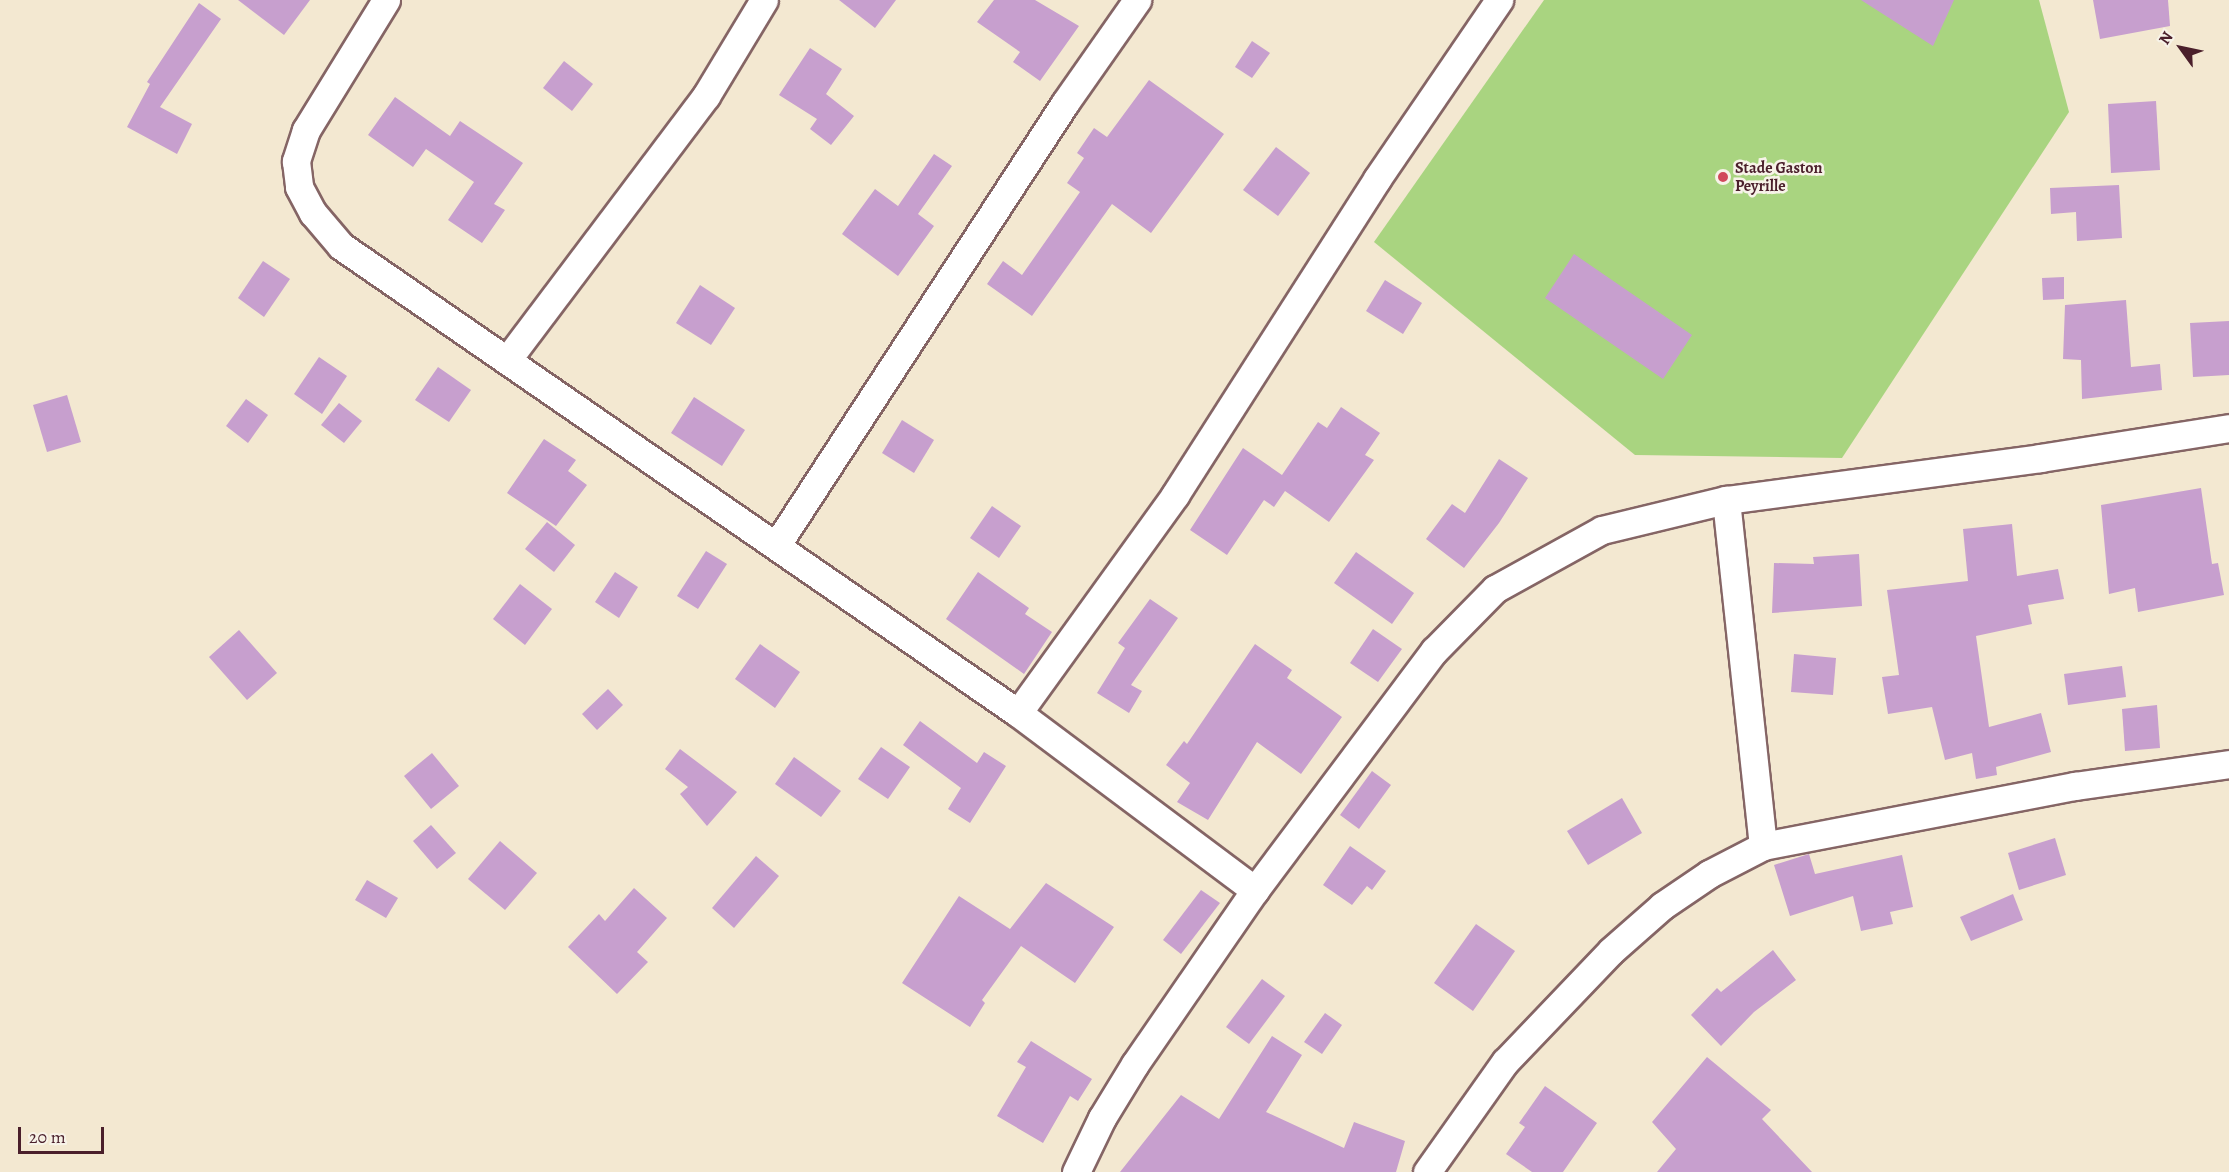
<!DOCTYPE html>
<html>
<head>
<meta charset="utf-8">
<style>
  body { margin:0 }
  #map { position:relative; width:2229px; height:1172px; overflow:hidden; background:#f3e8d1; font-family:Alegreya,serif }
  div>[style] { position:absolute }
  .green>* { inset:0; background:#a9d480 }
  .building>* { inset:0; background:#c79fce }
  .roads { filter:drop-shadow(2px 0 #856565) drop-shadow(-2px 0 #856565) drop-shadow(0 2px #856565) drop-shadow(0 -2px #856565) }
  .minor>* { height:27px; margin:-13.5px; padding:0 13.5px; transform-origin:13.5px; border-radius:13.5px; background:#fff }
  .dots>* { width:16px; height:16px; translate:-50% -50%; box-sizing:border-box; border:3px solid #f7f3e8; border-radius:50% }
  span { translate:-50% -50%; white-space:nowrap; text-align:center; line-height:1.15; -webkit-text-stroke:5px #f7f3e8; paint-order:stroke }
  .poi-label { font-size:16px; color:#4a1f2b; font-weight:700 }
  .left { translate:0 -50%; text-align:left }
  .north { position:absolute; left:2151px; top:18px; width:60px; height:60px; -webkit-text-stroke:4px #f7f3e8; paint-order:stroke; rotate:303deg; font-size:16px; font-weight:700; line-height:24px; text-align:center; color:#4a1f2b }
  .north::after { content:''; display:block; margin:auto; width:21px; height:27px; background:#4a1f2b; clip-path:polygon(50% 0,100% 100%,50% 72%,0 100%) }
  .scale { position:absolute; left:18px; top:1127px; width:86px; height:27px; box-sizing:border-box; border:3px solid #4a1f2b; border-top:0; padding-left:8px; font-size:18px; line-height:21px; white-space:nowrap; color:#4a1f2b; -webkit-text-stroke:4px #f7f3e8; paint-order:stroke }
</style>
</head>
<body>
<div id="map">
  <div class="green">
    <i style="clip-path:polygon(1544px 0,2039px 0,2069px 112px,1842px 458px,1635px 455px,1374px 242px)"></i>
  </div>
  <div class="building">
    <i style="clip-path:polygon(238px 0,310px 0,284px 35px)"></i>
    <i style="clip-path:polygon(839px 0,896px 0,875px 28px)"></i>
    <i style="clip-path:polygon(994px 0,1035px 0,1079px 26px,1040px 81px,1013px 62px,1020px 52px,977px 22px)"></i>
    <i style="clip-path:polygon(1861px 0,1954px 0,1933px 46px)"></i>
    <i style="clip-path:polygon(2093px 0,2168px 0,2170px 26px,2100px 39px)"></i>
    <i style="clip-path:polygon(199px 3px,221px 19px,160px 107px,192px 124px,177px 154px,127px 127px,150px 84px,147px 82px)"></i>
    <i style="clip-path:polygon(1252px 41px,1270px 53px,1252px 78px,1235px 67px)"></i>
    <i style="clip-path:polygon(810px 48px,842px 69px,826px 94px,854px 116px,831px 145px,810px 129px,817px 119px,779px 95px)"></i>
    <i style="clip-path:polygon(564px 61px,593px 84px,572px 111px,543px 88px)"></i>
    <i style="clip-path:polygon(1149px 80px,1224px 134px,1151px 233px,1112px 204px,1032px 316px,987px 284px,1003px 261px,1022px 275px,1080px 192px,1067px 183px,1084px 158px,1077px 153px,1094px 128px,1107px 137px)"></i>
    <i style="clip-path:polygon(395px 97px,450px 136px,460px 121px,523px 163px,494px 204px,505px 210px,482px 243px,448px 220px,474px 182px,426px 149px,413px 167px,368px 135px)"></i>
    <i style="clip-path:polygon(2156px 101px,2160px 170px,2111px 173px,2108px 104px)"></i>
    <i style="clip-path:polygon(1276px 147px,1310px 173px,1278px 216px,1243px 190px)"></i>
    <i style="clip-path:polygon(934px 154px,952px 166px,918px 214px,934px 226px,898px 276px,842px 234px,875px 189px,898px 206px)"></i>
    <i style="clip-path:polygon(2119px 185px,2122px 238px,2077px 241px,2076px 212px,2051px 214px,2050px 188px)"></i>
    <i style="clip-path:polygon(1574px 254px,1692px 335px,1663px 379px,1545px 298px)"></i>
    <i style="clip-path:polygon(263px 261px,290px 279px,264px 317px,238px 298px)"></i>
    <i style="clip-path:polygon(2064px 277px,2064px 299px,2043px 300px,2042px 278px)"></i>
    <i style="clip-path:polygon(1385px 280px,1422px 303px,1403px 334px,1366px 311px)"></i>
    <i style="clip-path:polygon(700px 285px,735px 308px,711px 345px,676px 323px)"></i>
    <i style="clip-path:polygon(2126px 300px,2131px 367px,2160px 364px,2162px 390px,2082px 399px,2081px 360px,2063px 359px,2065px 305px)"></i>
    <i style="clip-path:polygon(2229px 321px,2229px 375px,2193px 377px,2190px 323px)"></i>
    <i style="clip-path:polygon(319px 357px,347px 376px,322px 414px,294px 394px)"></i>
    <i style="clip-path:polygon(438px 367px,471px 390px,449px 422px,415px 400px)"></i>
    <i style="clip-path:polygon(67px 395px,81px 442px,47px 452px,33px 405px)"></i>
    <i style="clip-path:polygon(694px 397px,745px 430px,722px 466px,671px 433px)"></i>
    <i style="clip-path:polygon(246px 399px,268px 415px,248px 443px,226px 426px)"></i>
    <i style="clip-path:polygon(339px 403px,362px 421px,344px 443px,321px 425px)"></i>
    <i style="clip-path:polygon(1341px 407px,1380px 433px,1365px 455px,1374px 460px,1329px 522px,1285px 491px,1274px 507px,1264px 500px,1227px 555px,1190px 530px,1243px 448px,1282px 475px,1318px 422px,1327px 428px)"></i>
    <i style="clip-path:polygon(902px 420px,934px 440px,914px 473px,882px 453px)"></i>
    <i style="clip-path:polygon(544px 439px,576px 460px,568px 471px,587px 485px,556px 526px,507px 493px)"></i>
    <i style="clip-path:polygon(1499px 459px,1528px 478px,1499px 523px,1464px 568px,1426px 539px,1452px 504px,1465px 513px)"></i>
    <i style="clip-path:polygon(2201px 488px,2212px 564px,2218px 563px,2224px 595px,2138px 612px,2135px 588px,2109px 594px,2101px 505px)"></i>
    <i style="clip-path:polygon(992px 506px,1021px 526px,999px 558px,970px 538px)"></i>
    <i style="clip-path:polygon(547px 522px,575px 545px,554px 572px,525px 549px)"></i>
    <i style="clip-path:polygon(2012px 524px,2017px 576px,2058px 569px,2064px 599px,2028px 605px,2032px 624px,1976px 636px,1989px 727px,2041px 713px,2051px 752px,1996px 767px,1997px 775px,1976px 779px,1972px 753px,1945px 760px,1932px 707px,1888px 714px,1882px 677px,1899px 675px,1887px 590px,1968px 581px,1963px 529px)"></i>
    <i style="clip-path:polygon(706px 551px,727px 564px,698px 609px,677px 596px)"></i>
    <i style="clip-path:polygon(1356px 552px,1414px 593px,1392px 624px,1334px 583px)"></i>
    <i style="clip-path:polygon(1859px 554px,1862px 606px,1772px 613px,1774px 563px,1814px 564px,1813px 557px)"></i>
    <i style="clip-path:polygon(615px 572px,638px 587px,619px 618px,595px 602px)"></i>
    <i style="clip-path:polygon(978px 572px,1029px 608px,1025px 614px,1052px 632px,1024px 674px,946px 619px)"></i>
    <i style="clip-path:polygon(520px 584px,552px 609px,525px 645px,493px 619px)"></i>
    <i style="clip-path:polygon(1150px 599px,1178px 618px,1131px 685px,1142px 691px,1129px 713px,1097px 693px,1125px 648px,1118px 643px)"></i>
    <i style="clip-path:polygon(1373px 629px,1402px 649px,1378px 682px,1350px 663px)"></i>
    <i style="clip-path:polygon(239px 630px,277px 673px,247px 700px,209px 657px)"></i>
    <i style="clip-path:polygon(760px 644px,800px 672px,775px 708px,735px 679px)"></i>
    <i style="clip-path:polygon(1255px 644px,1292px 670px,1287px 678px,1342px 717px,1301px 774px,1257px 742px,1208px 820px,1177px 802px,1190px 783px,1166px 765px,1184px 741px,1187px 744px)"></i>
    <i style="clip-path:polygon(1794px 654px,1836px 658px,1833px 695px,1791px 692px)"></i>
    <i style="clip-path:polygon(2122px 666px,2126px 697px,2068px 705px,2064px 674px)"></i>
    <i style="clip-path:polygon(608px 689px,623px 705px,597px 730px,582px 714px)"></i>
    <i style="clip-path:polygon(2157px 705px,2160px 748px,2125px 751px,2122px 709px)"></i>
    <i style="clip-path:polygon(920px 721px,977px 763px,984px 752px,1006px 766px,970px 823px,948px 809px,961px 788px,903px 745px)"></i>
    <i style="clip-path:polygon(881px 747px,910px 767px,888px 799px,858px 779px)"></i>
    <i style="clip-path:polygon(680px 749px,737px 792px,707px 826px,680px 794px,688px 787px,665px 769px)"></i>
    <i style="clip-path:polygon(432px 753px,459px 786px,431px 809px,404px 776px)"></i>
    <i style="clip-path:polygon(794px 757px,841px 791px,821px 817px,775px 784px)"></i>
    <i style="clip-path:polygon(1372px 771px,1391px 785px,1359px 829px,1340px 815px)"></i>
    <i style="clip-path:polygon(1622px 798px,1642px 833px,1588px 865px,1567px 831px)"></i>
    <i style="clip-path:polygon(431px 825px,456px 853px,437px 869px,413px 841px)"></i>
    <i style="clip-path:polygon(2055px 838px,2066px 875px,2019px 890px,2008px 853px)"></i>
    <i style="clip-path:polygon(500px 841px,537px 873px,505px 910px,468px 879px)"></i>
    <i style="clip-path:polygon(1350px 846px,1386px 871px,1372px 890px,1367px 886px,1352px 905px,1323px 885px)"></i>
    <i style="clip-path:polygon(1809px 854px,1815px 874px,1902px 855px,1913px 907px,1890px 912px,1893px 924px,1861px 931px,1853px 896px,1790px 916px,1774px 865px)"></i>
    <i style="clip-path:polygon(756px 856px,779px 876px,734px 928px,712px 908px)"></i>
    <i style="clip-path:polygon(367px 880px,398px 898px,386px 918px,355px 900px)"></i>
    <i style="clip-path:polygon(1046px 883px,1114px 927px,1075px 983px,1021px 946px,982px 1000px,985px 1003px,970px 1027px,902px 983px,959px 896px,1010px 929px)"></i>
    <i style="clip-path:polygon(634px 888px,667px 918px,637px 952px,648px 962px,617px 994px,568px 947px,599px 914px,605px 921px)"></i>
    <i style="clip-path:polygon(1201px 890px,1220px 903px,1181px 954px,1163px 940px)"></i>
    <i style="clip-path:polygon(2013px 894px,2023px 920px,1971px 941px,1960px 917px)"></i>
    <i style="clip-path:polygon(1476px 924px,1515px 951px,1473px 1011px,1434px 983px)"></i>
    <i style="clip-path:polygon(1773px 950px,1796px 980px,1754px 1012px,1721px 1046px,1691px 1015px,1717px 988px,1721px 992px)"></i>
    <i style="clip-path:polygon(1262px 979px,1285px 996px,1249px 1044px,1226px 1027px)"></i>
    <i style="clip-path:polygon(1325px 1013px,1342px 1025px,1322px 1054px,1304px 1042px)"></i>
    <i style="clip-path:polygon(1272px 1036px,1302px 1055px,1266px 1112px,1344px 1148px,1354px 1122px,1405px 1141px,1396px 1172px,1120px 1172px,1181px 1095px,1219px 1119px)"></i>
    <i style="clip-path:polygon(1031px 1041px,1092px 1079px,1078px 1101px,1070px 1096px,1043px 1143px,997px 1116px,1026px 1067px,1017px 1062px)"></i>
    <i style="clip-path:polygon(1707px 1057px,1771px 1110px,1762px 1119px,1812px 1172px,1657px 1172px,1676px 1149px,1652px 1122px)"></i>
    <i style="clip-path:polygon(1545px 1086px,1597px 1123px,1563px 1172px,1532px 1172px,1506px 1154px,1525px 1127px,1519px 1123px)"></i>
  </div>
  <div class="roads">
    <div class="minor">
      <i style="left:386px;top:0;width:153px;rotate:121.6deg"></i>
      <i style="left:306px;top:130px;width:33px;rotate:108deg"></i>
      <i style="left:296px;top:161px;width:26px;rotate:83deg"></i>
      <i style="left:299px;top:187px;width:30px;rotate:62deg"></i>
      <i style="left:313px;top:213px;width:43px;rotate:49.7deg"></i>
      <i style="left:341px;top:246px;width:822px;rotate:34.6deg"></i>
      <i style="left:1018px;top:713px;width:296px;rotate:36.8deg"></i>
      <i style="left:507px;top:360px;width:331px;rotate:-53deg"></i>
      <i style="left:706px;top:96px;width:112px;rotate:-58.9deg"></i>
      <i style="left:1726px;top:500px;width:348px;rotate:83.9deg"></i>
      <i style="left:776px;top:546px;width:529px;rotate:-56.88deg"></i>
      <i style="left:1065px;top:103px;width:126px;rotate:-55deg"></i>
      <i style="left:1018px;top:713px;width:269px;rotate:-54.2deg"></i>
      <i style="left:1175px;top:495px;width:375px;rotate:-57.4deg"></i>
      <i style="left:1377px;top:179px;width:217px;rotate:-55.7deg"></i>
      <i style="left:1076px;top:1172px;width:60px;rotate:-64.3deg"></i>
      <i style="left:1102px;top:1118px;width:63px;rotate:-58.6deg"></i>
      <i style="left:1135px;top:1064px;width:211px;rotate:-55.4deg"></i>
      <i style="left:1255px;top:890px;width:299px;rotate:-53.2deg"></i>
      <i style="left:1434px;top:651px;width:87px;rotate:-45.5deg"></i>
      <i style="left:1495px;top:589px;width:122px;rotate:-28.9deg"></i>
      <i style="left:1602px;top:530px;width:128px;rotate:-13.6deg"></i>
      <i style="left:1726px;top:500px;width:317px;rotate:-7.6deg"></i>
      <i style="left:2040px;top:458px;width:191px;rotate:-9deg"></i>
      <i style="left:1427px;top:1172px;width:135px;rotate:-54.7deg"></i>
      <i style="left:1505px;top:1062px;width:153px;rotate:-46.3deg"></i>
      <i style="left:1611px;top:951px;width:68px;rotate:-41.4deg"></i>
      <i style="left:1662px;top:906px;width:57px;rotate:-34.2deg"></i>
      <i style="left:1709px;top:874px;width:61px;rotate:-27.4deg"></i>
      <i style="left:1763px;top:846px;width:318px;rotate:-10.9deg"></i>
      <i style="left:2075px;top:786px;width:156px;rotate:-8.1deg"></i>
    </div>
  </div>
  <div class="dots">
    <i style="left:1723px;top:177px;background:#d1495b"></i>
  </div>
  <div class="poi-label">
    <span class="left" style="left:1735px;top:177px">Stade Gaston<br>Peyrille</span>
  </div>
  <div class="north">N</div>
  <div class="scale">20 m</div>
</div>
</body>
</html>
